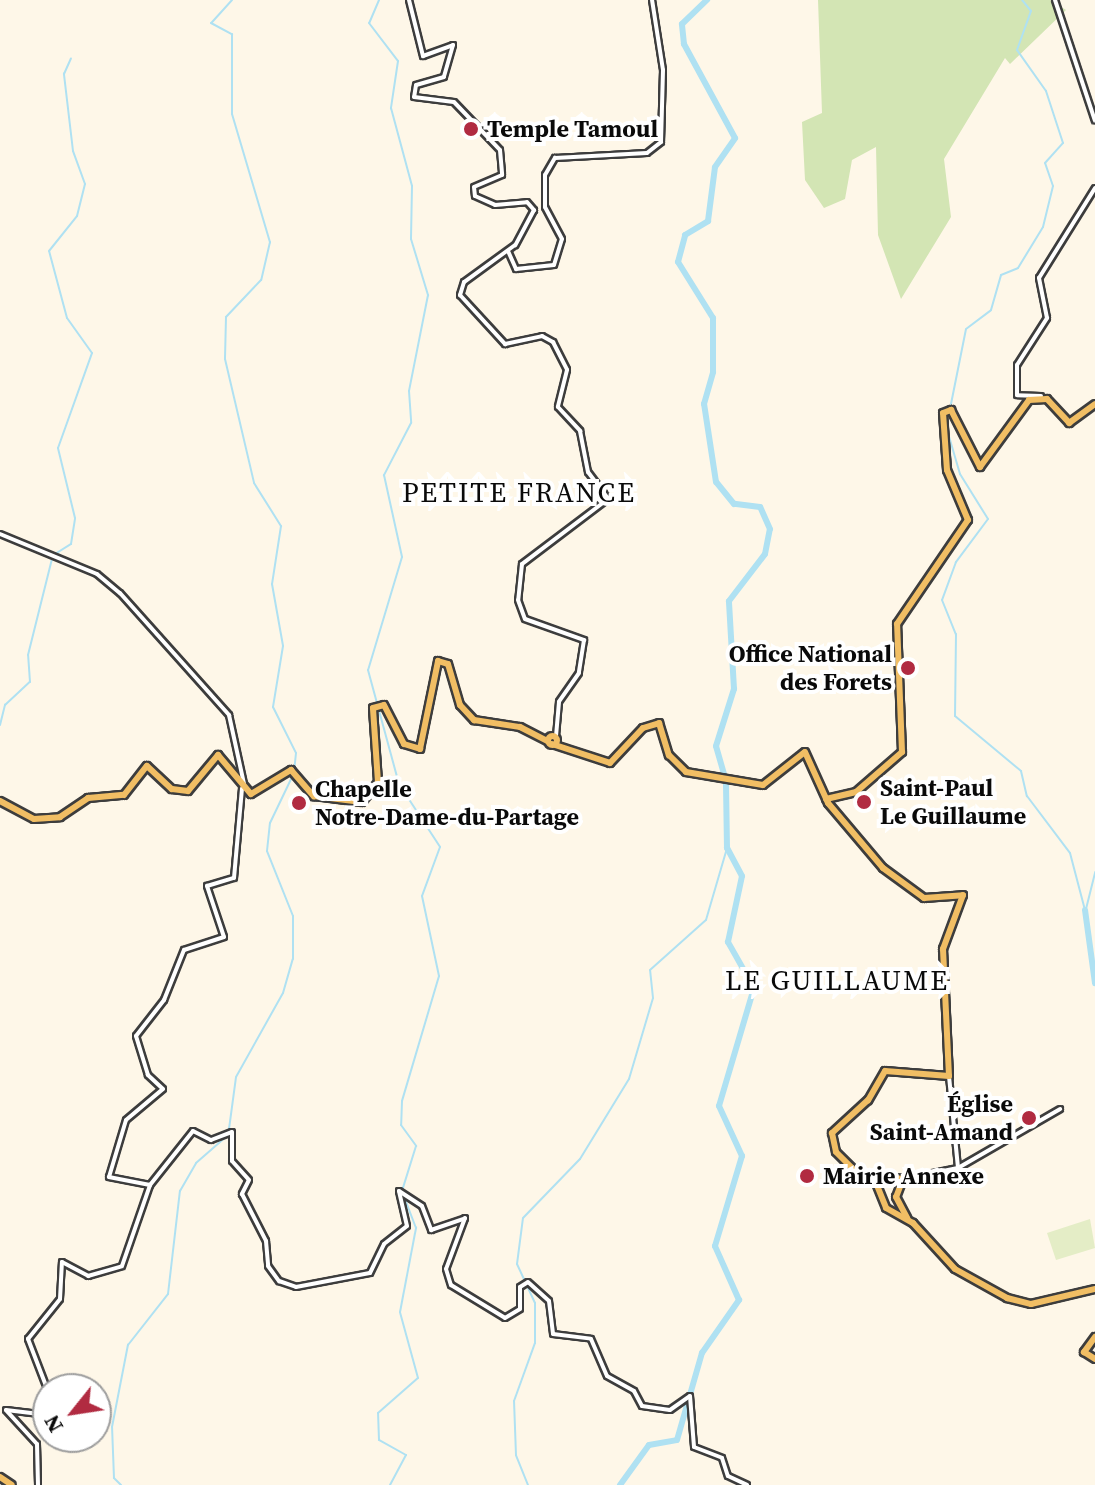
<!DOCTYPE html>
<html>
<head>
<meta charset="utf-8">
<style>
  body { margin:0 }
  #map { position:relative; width:1095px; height:1485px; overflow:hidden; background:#fef7e8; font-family:"Source Serif 4",serif }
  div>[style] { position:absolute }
  .green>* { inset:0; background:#d3e5b4 }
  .pitch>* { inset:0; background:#e4edc6 }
  .stream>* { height:2px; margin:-1px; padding:0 1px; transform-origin:1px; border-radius:1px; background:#afe1f2 }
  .river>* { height:6px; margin:-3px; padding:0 3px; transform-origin:3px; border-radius:3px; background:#afe1f2 }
  .roads { filter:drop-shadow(2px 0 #3d3d3d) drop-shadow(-2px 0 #3d3d3d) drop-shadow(0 2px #3d3d3d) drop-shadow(0 -2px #3d3d3d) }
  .minor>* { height:4px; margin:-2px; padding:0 2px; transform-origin:2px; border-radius:2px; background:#fff }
  .major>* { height:6px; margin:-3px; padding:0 3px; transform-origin:3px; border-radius:3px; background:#f1be64 }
  .major>.ring { margin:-3px; padding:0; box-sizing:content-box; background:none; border:6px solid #f1be64; border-radius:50% }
  .dots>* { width:22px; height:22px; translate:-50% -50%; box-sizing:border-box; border:4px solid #fff; border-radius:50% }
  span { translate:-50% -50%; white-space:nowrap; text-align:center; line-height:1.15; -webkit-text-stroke:8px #fff; paint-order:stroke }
  .poi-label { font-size:24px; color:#0a0a0a; font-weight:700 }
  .left { translate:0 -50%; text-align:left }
  .right { translate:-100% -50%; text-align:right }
  .quarter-label { font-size:28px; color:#0a0a0a; letter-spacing:2px }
  .north { position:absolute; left:32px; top:1373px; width:80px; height:80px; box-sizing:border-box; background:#fff; border:2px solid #9d9d9d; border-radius:50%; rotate:240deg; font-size:22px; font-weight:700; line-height:32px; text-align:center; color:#0a0a0a }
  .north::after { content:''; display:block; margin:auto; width:28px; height:36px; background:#b12b41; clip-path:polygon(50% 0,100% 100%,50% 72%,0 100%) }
</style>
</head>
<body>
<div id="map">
  <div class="green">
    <i style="clip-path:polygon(818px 0,1050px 0,1066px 10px,1010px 64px,1005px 58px,944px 159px,951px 217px,901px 299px,878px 235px,876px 147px,852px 160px,845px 199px,824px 208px,805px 180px,802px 122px,822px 113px)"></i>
  </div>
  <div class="pitch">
    <i style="clip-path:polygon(1090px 1219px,1095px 1248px,1056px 1260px,1047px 1233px)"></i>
  </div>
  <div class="stream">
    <i style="left:232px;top:0;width:31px;rotate:132deg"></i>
    <i style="left:211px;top:23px;width:24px;rotate:28deg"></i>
    <i style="left:232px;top:34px;width:80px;rotate:90deg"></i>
    <i style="left:232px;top:114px;width:134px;rotate:73.5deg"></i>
    <i style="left:270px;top:242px;width:39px;rotate:103deg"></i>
    <i style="left:261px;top:280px;width:51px;rotate:133.4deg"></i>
    <i style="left:226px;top:317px;width:42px;rotate:91.4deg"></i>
    <i style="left:225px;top:359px;width:127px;rotate:76.8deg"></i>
    <i style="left:254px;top:483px;width:51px;rotate:57.9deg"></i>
    <i style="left:281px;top:526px;width:59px;rotate:98.8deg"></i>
    <i style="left:272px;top:584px;width:63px;rotate:79.9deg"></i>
    <i style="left:283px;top:646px;width:62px;rotate:99.3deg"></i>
    <i style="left:273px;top:707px;width:51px;rotate:63.4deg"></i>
    <i style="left:296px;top:753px;width:18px;rotate:96deg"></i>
    <i style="left:379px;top:0;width:25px;rotate:113deg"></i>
    <i style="left:369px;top:23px;width:48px;rotate:52.7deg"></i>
    <i style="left:398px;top:61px;width:48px;rotate:98.5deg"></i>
    <i style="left:391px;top:108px;width:81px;rotate:74.9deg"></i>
    <i style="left:412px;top:186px;width:53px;rotate:91.1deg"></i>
    <i style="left:411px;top:239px;width:59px;rotate:73.1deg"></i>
    <i style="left:428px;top:295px;width:98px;rotate:101.2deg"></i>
    <i style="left:409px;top:391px;width:32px;rotate:86deg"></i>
    <i style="left:411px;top:423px;width:59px;rotate:117.4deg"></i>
    <i style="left:384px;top:475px;width:84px;rotate:77.6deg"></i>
    <i style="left:402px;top:557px;width:118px;rotate:106.7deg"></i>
    <i style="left:368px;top:670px;width:118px;rotate:74.8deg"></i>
    <i style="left:399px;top:784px;width:75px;rotate:56.9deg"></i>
    <i style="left:440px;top:847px;width:52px;rotate:110.2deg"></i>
    <i style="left:422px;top:896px;width:82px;rotate:78deg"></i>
    <i style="left:439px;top:976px;width:130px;rotate:106.5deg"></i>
    <i style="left:402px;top:1101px;width:24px;rotate:92deg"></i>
    <i style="left:401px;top:1125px;width:26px;rotate:54deg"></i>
    <i style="left:416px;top:1146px;width:47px;rotate:107.3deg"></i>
    <i style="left:951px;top:404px;width:76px;rotate:-78.7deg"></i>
    <i style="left:966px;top:329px;width:31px;rotate:-37deg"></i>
    <i style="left:991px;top:310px;width:36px;rotate:-74deg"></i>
    <i style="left:1001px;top:275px;width:18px;rotate:-22deg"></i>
    <i style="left:1018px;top:268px;width:48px;rotate:-58.6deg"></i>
    <i style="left:1043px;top:227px;width:42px;rotate:-76.3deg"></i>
    <i style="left:1053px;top:186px;width:24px;rotate:-109deg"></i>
    <i style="left:1045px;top:163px;width:27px;rotate:-48deg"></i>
    <i style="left:1063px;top:143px;width:55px;rotate:-108.1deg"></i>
    <i style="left:1046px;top:91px;width:50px;rotate:-125.3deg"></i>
    <i style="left:1017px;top:50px;width:41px;rotate:-70.3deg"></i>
    <i style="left:1031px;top:11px;width:14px;rotate:-129deg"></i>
    <i style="left:948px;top:433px;width:43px;rotate:73.7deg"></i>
    <i style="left:960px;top:474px;width:53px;rotate:58.1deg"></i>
    <i style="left:988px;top:519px;width:54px;rotate:126.7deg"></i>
    <i style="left:956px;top:562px;width:40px;rotate:110.2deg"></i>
    <i style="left:942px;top:600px;width:37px;rotate:68deg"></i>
    <i style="left:956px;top:634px;width:82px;rotate:90.7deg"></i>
    <i style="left:955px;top:716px;width:86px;rotate:39.8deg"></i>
    <i style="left:1021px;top:771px;width:26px;rotate:77deg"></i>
    <i style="left:1027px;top:796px;width:71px;rotate:53deg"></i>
    <i style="left:1070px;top:853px;width:59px;rotate:75.3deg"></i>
    <i style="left:55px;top:554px;width:19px;rotate:-32deg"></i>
    <i style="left:71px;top:544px;width:26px;rotate:-81deg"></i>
    <i style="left:75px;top:518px;width:72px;rotate:-103.7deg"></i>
    <i style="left:58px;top:448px;width:101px;rotate:-70.3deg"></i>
    <i style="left:92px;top:353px;width:43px;rotate:-125.5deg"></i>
    <i style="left:67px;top:318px;width:69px;rotate:-105deg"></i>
    <i style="left:49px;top:251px;width:45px;rotate:-51.3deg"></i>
    <i style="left:77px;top:216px;width:33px;rotate:-76deg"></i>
    <i style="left:85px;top:184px;width:35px;rotate:-110deg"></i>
    <i style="left:73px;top:151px;width:78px;rotate:-96.7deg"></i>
    <i style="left:64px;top:74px;width:17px;rotate:-66deg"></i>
    <i style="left:0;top:725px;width:21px;rotate:-76deg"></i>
    <i style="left:5px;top:705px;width:34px;rotate:-43deg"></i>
    <i style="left:30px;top:682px;width:27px;rotate:-94deg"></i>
    <i style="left:28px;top:655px;width:99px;rotate:-76deg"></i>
    <i style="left:1086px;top:909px;width:38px;rotate:-76deg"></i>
    <i style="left:229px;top:1129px;width:52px;rotate:-82.3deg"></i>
    <i style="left:236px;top:1077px;width:96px;rotate:-60.8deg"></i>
    <i style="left:283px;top:993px;width:35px;rotate:-74deg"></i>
    <i style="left:293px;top:959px;width:43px;rotate:-90deg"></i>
    <i style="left:293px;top:916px;width:70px;rotate:-111.8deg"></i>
    <i style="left:267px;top:851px;width:28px;rotate:-84deg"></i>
    <i style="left:270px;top:823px;width:51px;rotate:-64.4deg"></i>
    <i style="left:121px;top:1485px;width:10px;rotate:-135deg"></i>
    <i style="left:114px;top:1478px;width:51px;rotate:-92.2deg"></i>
    <i style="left:112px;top:1427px;width:84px;rotate:-79deg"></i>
    <i style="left:128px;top:1345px;width:65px;rotate:-51.9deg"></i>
    <i style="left:168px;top:1294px;width:104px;rotate:-83.4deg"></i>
    <i style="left:180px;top:1191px;width:32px;rotate:-60deg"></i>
    <i style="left:196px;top:1163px;width:43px;rotate:-41.2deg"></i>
    <i style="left:390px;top:1485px;width:34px;rotate:-62deg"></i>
    <i style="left:406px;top:1455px;width:31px;rotate:-151deg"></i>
    <i style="left:379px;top:1440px;width:27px;rotate:-92deg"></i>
    <i style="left:378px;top:1413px;width:53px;rotate:-41.2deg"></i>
    <i style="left:418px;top:1378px;width:68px;rotate:-105.3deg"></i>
    <i style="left:400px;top:1312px;width:86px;rotate:-79.2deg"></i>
    <i style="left:416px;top:1228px;width:33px;rotate:-111deg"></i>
    <i style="left:528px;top:1485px;width:32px;rotate:-112deg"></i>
    <i style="left:516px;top:1455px;width:54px;rotate:-92.1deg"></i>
    <i style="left:514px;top:1401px;width:62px;rotate:-70.1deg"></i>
    <i style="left:535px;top:1343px;width:40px;rotate:-90deg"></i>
    <i style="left:535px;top:1303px;width:43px;rotate:-114.8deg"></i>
    <i style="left:517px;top:1264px;width:46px;rotate:-82.6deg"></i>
    <i style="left:523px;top:1218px;width:82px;rotate:-46deg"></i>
    <i style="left:580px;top:1159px;width:94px;rotate:-58.5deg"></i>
    <i style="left:629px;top:1079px;width:84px;rotate:-73.5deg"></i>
    <i style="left:653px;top:998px;width:28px;rotate:-96deg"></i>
    <i style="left:650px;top:970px;width:75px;rotate:-41.8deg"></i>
    <i style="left:706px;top:920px;width:75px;rotate:-73.7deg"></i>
  </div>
  <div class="river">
    <i style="left:1085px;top:910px;width:74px;rotate:82.2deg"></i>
    <i style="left:620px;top:1485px;width:49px;rotate:-54.1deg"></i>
    <i style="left:649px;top:1445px;width:28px;rotate:-10deg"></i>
    <i style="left:677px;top:1440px;width:91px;rotate:-74deg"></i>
    <i style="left:702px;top:1353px;width:65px;rotate:-55.1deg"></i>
    <i style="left:739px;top:1300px;width:59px;rotate:-114deg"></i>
    <i style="left:715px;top:1246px;width:94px;rotate:-73.3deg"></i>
    <i style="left:742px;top:1156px;width:55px;rotate:-114.7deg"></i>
    <i style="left:719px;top:1106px;width:123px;rotate:-73.5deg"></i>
    <i style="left:754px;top:988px;width:53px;rotate:-119.5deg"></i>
    <i style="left:728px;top:942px;width:67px;rotate:-78deg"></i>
    <i style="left:742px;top:876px;width:32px;rotate:-118deg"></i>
    <i style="left:727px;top:848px;width:67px;rotate:-90.9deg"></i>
    <i style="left:726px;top:781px;width:36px;rotate:-106deg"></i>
    <i style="left:716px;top:746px;width:60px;rotate:-72.5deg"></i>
    <i style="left:734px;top:689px;width:88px;rotate:-93.3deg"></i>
    <i style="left:729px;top:601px;width:59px;rotate:-52.5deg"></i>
    <i style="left:765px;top:554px;width:25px;rotate:-79deg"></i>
    <i style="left:770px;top:529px;width:24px;rotate:-114deg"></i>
    <i style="left:760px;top:507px;width:26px;rotate:-173deg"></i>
    <i style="left:734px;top:504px;width:28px;rotate:-129deg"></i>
    <i style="left:716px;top:482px;width:79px;rotate:-98.7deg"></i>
    <i style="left:704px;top:404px;width:33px;rotate:-74deg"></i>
    <i style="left:713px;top:372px;width:54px;rotate:-90deg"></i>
    <i style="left:713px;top:318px;width:66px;rotate:-122deg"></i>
    <i style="left:678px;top:262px;width:28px;rotate:-75deg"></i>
    <i style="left:685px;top:235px;width:27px;rotate:-31deg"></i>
    <i style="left:708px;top:221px;width:54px;rotate:-82.6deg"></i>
    <i style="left:715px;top:167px;width:35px;rotate:-55deg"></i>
    <i style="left:735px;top:138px;width:107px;rotate:-118.5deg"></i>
    <i style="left:684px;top:44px;width:20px;rotate:-96deg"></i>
    <i style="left:682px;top:24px;width:35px;rotate:-44deg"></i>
  </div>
  <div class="roads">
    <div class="minor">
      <i style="left:409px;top:0;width:58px;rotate:76deg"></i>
      <i style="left:423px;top:56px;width:32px;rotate:-20deg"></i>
      <i style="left:453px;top:45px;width:33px;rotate:106deg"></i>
      <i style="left:444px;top:77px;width:29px;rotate:164deg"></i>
      <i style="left:416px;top:85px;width:12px;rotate:99deg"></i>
      <i style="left:414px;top:97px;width:40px;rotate:7.1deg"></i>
      <i style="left:454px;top:102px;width:66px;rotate:46.2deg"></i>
      <i style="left:500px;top:150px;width:25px;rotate:85deg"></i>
      <i style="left:502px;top:175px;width:30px;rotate:157deg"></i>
      <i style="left:474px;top:187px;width:9px;rotate:84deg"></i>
      <i style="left:475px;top:196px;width:22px;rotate:24deg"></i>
      <i style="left:495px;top:205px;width:32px;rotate:-5deg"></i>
      <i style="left:527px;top:202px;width:11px;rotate:49deg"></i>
      <i style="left:534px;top:210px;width:40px;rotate:118deg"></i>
      <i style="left:515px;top:245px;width:63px;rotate:144deg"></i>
      <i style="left:464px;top:282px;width:14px;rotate:107deg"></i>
      <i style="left:460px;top:295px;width:67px;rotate:47.4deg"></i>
      <i style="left:505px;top:344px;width:38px;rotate:-12deg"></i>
      <i style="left:542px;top:336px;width:13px;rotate:29deg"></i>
      <i style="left:553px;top:342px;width:31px;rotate:63deg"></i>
      <i style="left:567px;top:370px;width:38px;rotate:104deg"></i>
      <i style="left:558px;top:407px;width:33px;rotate:47deg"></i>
      <i style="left:580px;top:431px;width:42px;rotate:79deg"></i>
      <i style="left:588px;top:472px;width:34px;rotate:53deg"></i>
      <i style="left:608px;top:499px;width:108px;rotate:142.9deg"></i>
      <i style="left:522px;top:564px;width:36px;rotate:96deg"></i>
      <i style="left:518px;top:600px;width:20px;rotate:70deg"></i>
      <i style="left:525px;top:619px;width:63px;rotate:19.6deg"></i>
      <i style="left:584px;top:640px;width:33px;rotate:99deg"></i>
      <i style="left:579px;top:673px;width:35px;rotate:125deg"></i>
      <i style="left:559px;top:702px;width:35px;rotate:95deg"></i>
      <i style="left:1055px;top:0;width:127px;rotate:71.7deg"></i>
      <i style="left:508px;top:251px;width:20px;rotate:66deg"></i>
      <i style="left:516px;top:269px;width:38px;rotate:-6deg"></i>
      <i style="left:554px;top:265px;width:27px;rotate:-73deg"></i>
      <i style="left:562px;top:239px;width:36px;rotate:-118deg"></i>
      <i style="left:545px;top:207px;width:32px;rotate:-90deg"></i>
      <i style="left:545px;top:175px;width:20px;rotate:-60deg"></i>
      <i style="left:555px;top:158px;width:92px;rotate:-3.1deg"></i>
      <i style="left:647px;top:153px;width:18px;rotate:-38deg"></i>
      <i style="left:661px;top:142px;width:72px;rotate:-88.4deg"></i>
      <i style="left:663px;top:70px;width:71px;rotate:-98.9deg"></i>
      <i style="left:1041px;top:396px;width:24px;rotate:-178deg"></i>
      <i style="left:1017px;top:395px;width:30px;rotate:-90deg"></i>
      <i style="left:1017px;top:365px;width:56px;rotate:-57.4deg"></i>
      <i style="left:1047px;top:318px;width:41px;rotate:-101.3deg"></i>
      <i style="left:1039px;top:278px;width:106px;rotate:-58.1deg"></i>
      <i style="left:0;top:534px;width:105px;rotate:22.4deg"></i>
      <i style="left:97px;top:574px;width:30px;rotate:40deg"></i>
      <i style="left:120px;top:593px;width:164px;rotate:48.2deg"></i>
      <i style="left:229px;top:715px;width:71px;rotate:77.7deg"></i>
      <i style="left:949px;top:1076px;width:92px;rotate:84.4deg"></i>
      <i style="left:903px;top:1179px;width:56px;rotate:-11.3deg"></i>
      <i style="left:958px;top:1168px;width:118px;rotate:-30deg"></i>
      <i style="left:150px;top:1185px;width:69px;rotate:-51.5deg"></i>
      <i style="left:193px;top:1131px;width:20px;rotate:27deg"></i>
      <i style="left:211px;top:1140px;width:22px;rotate:-21deg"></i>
      <i style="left:232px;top:1132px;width:29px;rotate:90deg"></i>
      <i style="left:232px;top:1161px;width:25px;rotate:48deg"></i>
      <i style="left:249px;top:1180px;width:16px;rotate:117deg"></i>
      <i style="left:242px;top:1194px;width:53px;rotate:62.9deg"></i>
      <i style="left:266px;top:1241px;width:25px;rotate:85deg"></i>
      <i style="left:268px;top:1266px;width:19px;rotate:54deg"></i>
      <i style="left:279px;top:1281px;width:18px;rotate:19deg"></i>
      <i style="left:296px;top:1287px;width:75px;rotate:-10.7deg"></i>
      <i style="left:370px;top:1273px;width:32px;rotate:-64deg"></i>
      <i style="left:384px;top:1244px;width:29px;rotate:-38deg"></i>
      <i style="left:407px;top:1226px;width:36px;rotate:-103deg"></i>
      <i style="left:399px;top:1191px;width:27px;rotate:33deg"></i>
      <i style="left:422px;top:1206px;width:26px;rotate:69deg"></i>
      <i style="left:431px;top:1230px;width:36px;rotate:-19deg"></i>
      <i style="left:465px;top:1218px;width:54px;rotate:110.4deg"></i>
      <i style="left:446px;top:1269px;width:17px;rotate:73deg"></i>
      <i style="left:451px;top:1285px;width:63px;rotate:31.4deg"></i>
      <i style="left:505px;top:1318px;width:17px;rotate:-31deg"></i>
      <i style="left:520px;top:1309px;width:22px;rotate:-90deg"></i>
      <i style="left:520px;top:1287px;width:9px;rotate:-32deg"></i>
      <i style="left:528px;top:1282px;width:28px;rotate:42deg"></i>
      <i style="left:549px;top:1301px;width:33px;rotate:83deg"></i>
      <i style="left:553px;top:1334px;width:38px;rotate:7deg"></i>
      <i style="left:591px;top:1339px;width:40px;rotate:66.6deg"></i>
      <i style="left:607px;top:1376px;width:31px;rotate:29deg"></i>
      <i style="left:634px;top:1391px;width:17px;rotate:62deg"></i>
      <i style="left:642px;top:1406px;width:28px;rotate:8deg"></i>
      <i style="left:670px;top:1410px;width:24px;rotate:-35deg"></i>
      <i style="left:690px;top:1396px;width:51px;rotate:85.5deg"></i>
      <i style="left:694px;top:1447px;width:30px;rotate:21deg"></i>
      <i style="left:722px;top:1458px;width:19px;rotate:72deg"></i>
      <i style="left:728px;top:1476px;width:21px;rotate:25deg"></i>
      <i style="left:150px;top:1185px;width:42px;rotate:-169deg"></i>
      <i style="left:109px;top:1177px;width:59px;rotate:-73.4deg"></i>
      <i style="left:126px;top:1120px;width:48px;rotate:-40deg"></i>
      <i style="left:163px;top:1089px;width:21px;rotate:-137deg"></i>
      <i style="left:148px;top:1075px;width:41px;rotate:-107.1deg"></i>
      <i style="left:136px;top:1036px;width:46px;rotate:-52.1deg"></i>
      <i style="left:164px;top:1000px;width:54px;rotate:-68.2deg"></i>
      <i style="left:184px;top:950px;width:42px;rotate:-18deg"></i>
      <i style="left:224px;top:937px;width:54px;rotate:-108.4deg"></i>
      <i style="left:207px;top:886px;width:28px;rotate:-17deg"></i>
      <i style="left:234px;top:878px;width:90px;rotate:-84.9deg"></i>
      <i style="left:48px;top:1391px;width:56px;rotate:-111deg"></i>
      <i style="left:28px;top:1339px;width:51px;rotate:-51.3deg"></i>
      <i style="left:60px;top:1299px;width:37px;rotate:-87deg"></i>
      <i style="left:62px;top:1262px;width:30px;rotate:28deg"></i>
      <i style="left:88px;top:1276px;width:35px;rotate:-16deg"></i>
      <i style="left:122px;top:1266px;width:86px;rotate:-70.9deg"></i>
      <i style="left:38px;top:1485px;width:41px;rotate:-91.4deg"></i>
      <i style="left:37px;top:1444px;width:46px;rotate:-132.4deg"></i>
      <i style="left:6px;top:1410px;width:42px;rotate:6.8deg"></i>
    </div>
    <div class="major">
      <i class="ring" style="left:547.5px;top:735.5px;width:3px;height:3px"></i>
      <i style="left:552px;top:744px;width:61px;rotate:18.1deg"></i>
      <i style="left:610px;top:763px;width:48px;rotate:-46.7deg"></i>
      <i style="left:643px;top:728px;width:17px;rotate:-17deg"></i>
      <i style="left:659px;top:723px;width:34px;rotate:73deg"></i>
      <i style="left:669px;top:755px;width:24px;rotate:45deg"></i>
      <i style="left:686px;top:772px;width:78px;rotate:9.6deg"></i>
      <i style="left:763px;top:785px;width:53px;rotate:-38.2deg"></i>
      <i style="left:805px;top:752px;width:56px;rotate:65.7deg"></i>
      <i style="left:828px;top:803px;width:85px;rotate:49.8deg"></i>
      <i style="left:883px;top:868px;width:51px;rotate:36.2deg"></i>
      <i style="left:924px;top:898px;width:39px;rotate:-4deg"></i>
      <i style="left:963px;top:895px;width:58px;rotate:110.3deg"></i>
      <i style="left:943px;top:949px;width:127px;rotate:87.3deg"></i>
      <i style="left:949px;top:1076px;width:64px;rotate:-175.5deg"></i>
      <i style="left:885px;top:1071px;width:34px;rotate:120deg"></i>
      <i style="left:868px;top:1100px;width:49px;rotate:137.5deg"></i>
      <i style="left:832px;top:1133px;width:19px;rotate:78deg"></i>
      <i style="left:836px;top:1152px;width:30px;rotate:45deg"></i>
      <i style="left:857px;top:1173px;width:46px;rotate:7.4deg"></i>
      <i style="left:903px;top:1179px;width:19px;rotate:111deg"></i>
      <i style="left:896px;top:1197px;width:24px;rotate:62deg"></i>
      <i style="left:826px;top:799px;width:31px;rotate:-13deg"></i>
      <i style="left:856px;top:792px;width:61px;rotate:-41deg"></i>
      <i style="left:902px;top:752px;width:128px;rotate:-92.2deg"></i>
      <i style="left:897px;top:624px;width:126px;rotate:-55.7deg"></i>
      <i style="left:968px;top:520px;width:54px;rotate:-112.8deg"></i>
      <i style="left:947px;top:470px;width:57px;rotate:-94deg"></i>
      <i style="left:943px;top:413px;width:9px;rotate:-21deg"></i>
      <i style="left:951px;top:410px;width:64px;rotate:63deg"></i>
      <i style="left:980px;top:467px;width:83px;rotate:-53.8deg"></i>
      <i style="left:1029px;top:400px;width:18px;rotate:-3deg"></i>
      <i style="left:1047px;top:399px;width:33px;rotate:47deg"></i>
      <i style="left:1069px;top:423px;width:32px;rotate:-36deg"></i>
      <i style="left:0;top:801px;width:38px;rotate:28deg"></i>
      <i style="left:34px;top:819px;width:26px;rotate:-4deg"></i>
      <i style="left:60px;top:817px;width:34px;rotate:-34deg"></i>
      <i style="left:88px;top:798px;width:36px;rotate:-5deg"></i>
      <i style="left:124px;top:795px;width:37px;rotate:-52deg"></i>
      <i style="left:147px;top:766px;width:34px;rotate:43deg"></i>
      <i style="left:172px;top:789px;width:16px;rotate:7deg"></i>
      <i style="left:188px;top:791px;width:47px;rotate:-50.2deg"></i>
      <i style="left:218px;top:755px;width:51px;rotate:49.8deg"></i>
      <i style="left:251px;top:794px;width:47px;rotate:-31deg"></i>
      <i style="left:291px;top:770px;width:35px;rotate:49deg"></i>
      <i style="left:314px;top:796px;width:48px;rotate:7.1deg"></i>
      <i style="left:362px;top:802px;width:26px;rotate:-51deg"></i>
      <i style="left:378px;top:782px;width:74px;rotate:-93.9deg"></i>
      <i style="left:373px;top:708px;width:11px;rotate:-15deg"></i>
      <i style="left:384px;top:705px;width:44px;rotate:62.9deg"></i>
      <i style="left:404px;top:744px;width:17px;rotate:17deg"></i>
      <i style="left:420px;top:749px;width:90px;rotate:-78.4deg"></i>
      <i style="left:438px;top:661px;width:10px;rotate:17deg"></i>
      <i style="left:448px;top:664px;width:43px;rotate:73.7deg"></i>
      <i style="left:460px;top:705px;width:21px;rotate:47deg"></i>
      <i style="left:474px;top:720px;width:47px;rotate:8.7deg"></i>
      <i style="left:520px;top:727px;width:31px;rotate:27deg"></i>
      <i style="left:874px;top:1178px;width:32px;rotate:68deg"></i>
      <i style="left:886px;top:1208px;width:31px;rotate:29deg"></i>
      <i style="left:913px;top:1223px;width:62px;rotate:47.6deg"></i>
      <i style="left:955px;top:1269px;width:60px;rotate:29.1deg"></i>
      <i style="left:1007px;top:1298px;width:25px;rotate:14deg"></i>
      <i style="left:1031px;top:1304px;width:66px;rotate:-13.2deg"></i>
      <i style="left:1095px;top:1337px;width:19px;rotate:126deg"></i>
      <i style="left:1084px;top:1352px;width:13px;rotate:32deg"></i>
      <i style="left:0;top:1477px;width:14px;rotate:34deg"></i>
    </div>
  </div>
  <div class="dots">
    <i style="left:471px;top:129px;background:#b12b41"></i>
    <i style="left:908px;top:668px;background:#b12b41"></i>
    <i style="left:864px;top:802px;background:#b12b41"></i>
    <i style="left:299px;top:803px;background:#b12b41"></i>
    <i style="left:1029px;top:1118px;background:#b12b41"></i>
    <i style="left:807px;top:1176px;background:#b12b41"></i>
  </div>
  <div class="poi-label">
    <span class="left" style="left:487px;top:129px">Temple Tamoul</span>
    <span class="right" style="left:892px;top:668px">Office National<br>des Forets</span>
    <span class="left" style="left:880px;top:802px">Saint-Paul<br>Le Guillaume</span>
    <span class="left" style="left:315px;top:803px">Chapelle<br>Notre-Dame-du-Partage</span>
    <span class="right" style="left:1013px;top:1118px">Église<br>Saint-Amand</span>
    <span class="left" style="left:823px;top:1176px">Mairie Annexe</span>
  </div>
  <div class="quarter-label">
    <span style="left:519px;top:492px">PETITE FRANCE</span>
    <span style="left:837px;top:980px">LE GUILLAUME</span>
  </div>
  <div class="north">N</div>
</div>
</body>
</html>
